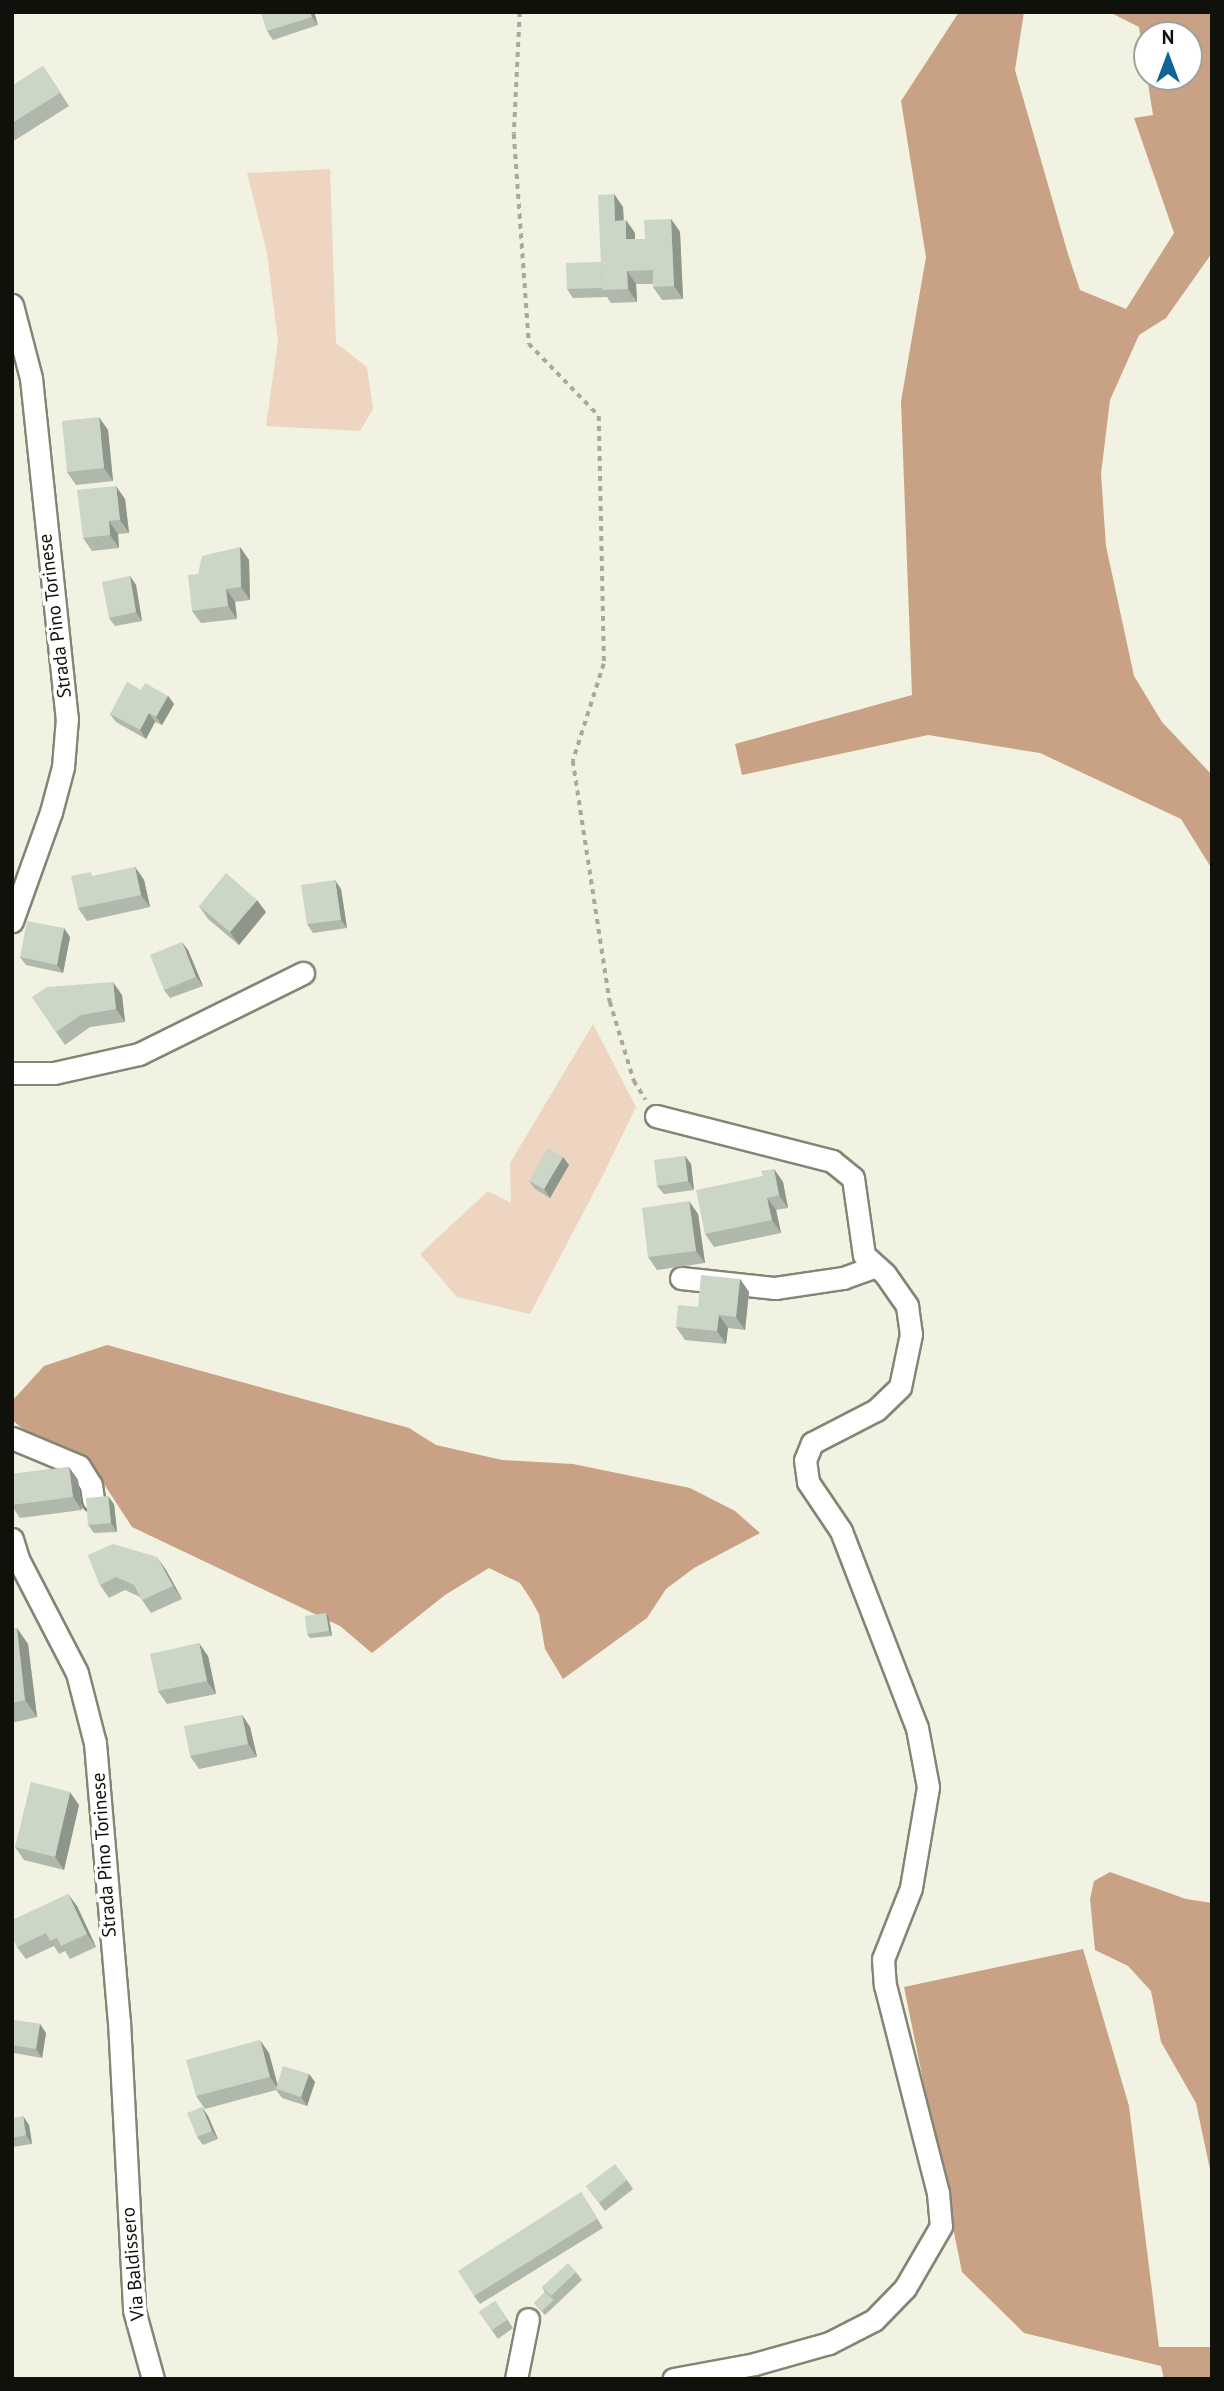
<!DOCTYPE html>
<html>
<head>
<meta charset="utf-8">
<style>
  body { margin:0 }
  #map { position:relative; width:1224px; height:2391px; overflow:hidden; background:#f1f2e1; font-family:"PT Sans",sans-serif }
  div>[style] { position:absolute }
  .green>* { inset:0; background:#eed5c2 }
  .forest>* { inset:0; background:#c9a184 }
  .path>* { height:3.5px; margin-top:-1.75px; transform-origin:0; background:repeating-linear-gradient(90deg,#a8a89b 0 5px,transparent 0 10px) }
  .roads { filter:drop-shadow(2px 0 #848575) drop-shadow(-2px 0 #848575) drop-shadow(0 2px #848575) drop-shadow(0 -2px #848575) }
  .minor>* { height:21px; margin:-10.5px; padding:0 10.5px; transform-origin:10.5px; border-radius:10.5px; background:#fff }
  .wall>* { inset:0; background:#afb8ab }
  .shaded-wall>* { inset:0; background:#8e968b }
  .building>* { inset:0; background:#cbd6c7 }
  span { translate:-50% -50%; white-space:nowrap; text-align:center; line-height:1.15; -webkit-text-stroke:7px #fff; paint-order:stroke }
  .street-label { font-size:19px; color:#11110b }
  .frame { position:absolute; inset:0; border:14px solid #11110b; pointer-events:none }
  .north { position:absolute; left:1133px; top:21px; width:70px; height:70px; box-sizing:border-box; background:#fff; border:2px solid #a0a09d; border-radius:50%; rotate:0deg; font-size:19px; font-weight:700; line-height:28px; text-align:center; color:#11110b }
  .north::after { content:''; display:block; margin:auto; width:24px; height:32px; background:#106495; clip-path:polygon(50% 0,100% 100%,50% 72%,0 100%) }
</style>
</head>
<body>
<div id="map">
  <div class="green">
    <i style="clip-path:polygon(330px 169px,336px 343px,367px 367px,373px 409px,360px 431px,266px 426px,278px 341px,267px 253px,247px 173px)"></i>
    <i style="clip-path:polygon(593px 1024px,636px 1107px,603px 1175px,530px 1314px,457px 1297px,420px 1254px,488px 1191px,511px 1203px,510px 1163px)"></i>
  </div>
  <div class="forest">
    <i style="clip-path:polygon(evenodd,959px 12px,1024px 12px,1015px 70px,1068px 254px,1080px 290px,1126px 309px,1174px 233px,1134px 118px,1153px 115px,1139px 27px,1109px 12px,1212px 12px,1212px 253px,1166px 318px,1139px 335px,1110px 400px,1101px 474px,1106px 546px,1134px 676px,1162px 722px,1212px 775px,1212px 869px,1181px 819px,1040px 753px,928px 735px,742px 775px,735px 744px,912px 695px,901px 401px,926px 257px,901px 101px,959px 12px,1147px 35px,1189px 35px,1189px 77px,1147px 77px,1147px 35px)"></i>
    <i style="clip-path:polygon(107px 1345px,409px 1428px,436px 1445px,502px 1460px,573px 1464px,690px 1488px,735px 1511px,760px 1533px,694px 1568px,666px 1589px,647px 1618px,563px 1679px,545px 1649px,539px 1614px,530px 1598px,520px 1583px,489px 1568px,445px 1595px,372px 1653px,340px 1626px,132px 1527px,89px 1461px,33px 1437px,12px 1420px,12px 1401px,44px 1366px)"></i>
    <i style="clip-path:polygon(1110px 1872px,1186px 1899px,1212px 1903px,1212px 2179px,1196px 2103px,1161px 2042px,1151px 1991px,1128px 1966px,1095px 1950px,1090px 1899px,1094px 1881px)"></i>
    <i style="clip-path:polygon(1083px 1949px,1129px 2106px,1159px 2347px,1212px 2347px,1212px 2379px,1164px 2379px,1161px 2366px,1024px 2333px,962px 2272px,904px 1987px)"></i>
  </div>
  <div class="path">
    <i style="left:520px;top:12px;width:122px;rotate:92.8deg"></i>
    <i style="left:514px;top:134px;width:211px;rotate:85.9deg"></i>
    <i style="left:529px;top:344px;width:100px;rotate:45.8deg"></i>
    <i style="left:599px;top:416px;width:248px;rotate:88.8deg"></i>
    <i style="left:604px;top:664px;width:102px;rotate:107.7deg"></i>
    <i style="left:573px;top:761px;width:244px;rotate:81.3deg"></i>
    <i style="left:610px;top:1002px;width:83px;rotate:73.1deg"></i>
    <i style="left:634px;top:1081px;width:22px;rotate:58deg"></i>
  </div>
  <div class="roads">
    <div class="minor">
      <i style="left:12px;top:305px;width:75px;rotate:75.4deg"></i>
      <i style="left:31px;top:378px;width:342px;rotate:84deg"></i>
      <i style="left:67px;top:718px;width:49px;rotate:94.7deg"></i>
      <i style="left:63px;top:767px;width:47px;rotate:104.9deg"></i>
      <i style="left:51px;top:812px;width:116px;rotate:109.7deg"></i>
      <i style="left:12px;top:1073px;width:42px"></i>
      <i style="left:54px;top:1073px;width:87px;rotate:-12.6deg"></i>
      <i style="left:139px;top:1054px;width:183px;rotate:-26.3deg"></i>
      <i style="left:656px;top:1116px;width:182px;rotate:14.3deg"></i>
      <i style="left:832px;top:1161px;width:27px;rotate:39deg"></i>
      <i style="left:853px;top:1178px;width:78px;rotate:81.9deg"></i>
      <i style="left:864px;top:1255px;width:28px;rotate:42deg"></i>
      <i style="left:885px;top:1274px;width:39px;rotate:55deg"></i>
      <i style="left:907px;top:1306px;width:28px;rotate:82deg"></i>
      <i style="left:911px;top:1334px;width:54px;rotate:101.7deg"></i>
      <i style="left:900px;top:1387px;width:33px;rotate:136deg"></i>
      <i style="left:876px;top:1410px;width:72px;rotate:152.7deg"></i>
      <i style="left:812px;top:1443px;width:18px;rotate:112deg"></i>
      <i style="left:805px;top:1460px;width:22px;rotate:82deg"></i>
      <i style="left:808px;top:1482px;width:59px;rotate:56deg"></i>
      <i style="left:841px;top:1531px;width:211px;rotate:68.9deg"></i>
      <i style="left:917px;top:1728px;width:60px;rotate:79.4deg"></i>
      <i style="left:928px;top:1787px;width:102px;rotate:99.6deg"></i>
      <i style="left:911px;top:1888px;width:76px;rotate:111.5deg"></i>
      <i style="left:883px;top:1959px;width:26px;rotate:86deg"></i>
      <i style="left:885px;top:1985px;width:215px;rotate:75.7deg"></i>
      <i style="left:938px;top:2193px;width:33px;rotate:85deg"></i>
      <i style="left:941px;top:2226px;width:72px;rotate:120.1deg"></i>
      <i style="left:905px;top:2288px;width:45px;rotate:134.1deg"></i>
      <i style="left:874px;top:2320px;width:51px;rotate:152.9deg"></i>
      <i style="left:829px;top:2343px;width:77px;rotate:164.2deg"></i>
      <i style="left:755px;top:2364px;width:83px;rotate:169.6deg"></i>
      <i style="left:681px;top:1278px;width:95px;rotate:6.1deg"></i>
      <i style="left:775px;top:1288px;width:69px;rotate:-8.4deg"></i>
      <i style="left:843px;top:1278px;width:35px;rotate:-20deg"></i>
      <i style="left:12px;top:1438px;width:73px;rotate:22.7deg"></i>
      <i style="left:79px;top:1466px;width:22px;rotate:58deg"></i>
      <i style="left:91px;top:1485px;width:15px;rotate:82deg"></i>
      <i style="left:12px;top:1539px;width:21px;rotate:73deg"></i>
      <i style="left:18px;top:1559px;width:128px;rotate:62.6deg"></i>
      <i style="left:77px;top:1673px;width:72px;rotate:75.6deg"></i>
      <i style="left:95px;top:1743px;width:279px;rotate:85.1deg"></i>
      <i style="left:119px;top:2021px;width:289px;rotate:87deg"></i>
      <i style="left:134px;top:2310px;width:72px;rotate:74.6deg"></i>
      <i style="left:516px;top:2379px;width:61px;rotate:-78.7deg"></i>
    </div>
  </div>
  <div class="wall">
    <i style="clip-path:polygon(261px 12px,314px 12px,318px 25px,273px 40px,267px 31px)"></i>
    <i style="clip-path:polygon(43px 66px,69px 106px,12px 142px,12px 86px)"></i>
    <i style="clip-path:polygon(614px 194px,623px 207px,624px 221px,635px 233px,635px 239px,645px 239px,671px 219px,680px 232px,683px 299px,662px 300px,653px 287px,653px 284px,636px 284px,637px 302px,611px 303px,607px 297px,573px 298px,567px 289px,601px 262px)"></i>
    <i style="clip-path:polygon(108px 430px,113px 481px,76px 485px,67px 472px)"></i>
    <i style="clip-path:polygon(125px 499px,129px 533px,118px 534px,119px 548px,92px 551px,83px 538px)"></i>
    <i style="clip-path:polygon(240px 547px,249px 560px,250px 600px,235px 602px,237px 619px,201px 623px,192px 611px,198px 574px)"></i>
    <i style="clip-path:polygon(130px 576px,136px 585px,142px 621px,115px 626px,109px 618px)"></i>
    <i style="clip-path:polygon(141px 690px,168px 696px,174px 704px,162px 725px,155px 722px,146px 739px,116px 722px,110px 714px)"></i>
    <i style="clip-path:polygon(135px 867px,144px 880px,150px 907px,87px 921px,78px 908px)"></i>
    <i style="clip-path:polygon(341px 889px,347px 928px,313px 933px,307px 924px)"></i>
    <i style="clip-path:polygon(199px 906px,266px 912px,239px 945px,208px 919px)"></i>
    <i style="clip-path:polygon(70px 937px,63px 973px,26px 965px,20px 957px)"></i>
    <i style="clip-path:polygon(188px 950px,203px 986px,170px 998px,164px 990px)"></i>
    <i style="clip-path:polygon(122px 995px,125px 1022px,90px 1027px,65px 1045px,32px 997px)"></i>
    <i style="clip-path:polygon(685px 1156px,691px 1164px,694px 1190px,664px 1194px,657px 1186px)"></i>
    <i style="clip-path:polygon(569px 1165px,550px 1198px,535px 1189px,529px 1181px)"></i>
    <i style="clip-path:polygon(774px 1169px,783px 1182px,788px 1208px,776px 1210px,781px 1233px,714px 1247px,705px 1234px,763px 1176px)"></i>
    <i style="clip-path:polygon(698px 1214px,705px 1263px,657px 1270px,648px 1257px)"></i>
    <i style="clip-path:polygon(740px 1279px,749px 1292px,745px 1330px,728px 1328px,726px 1344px,685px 1340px,676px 1327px,698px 1307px)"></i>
    <i style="clip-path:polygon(69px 1467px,78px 1480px,82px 1510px,20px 1518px,12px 1506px,12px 1474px)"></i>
    <i style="clip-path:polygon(114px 1504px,117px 1532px,94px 1533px,88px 1525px)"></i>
    <i style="clip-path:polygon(88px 1555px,166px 1570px,182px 1599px,151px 1613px,140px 1597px,125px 1590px,109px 1598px,100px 1585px)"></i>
    <i style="clip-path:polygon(329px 1618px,332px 1636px,310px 1638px,307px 1634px)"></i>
    <i style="clip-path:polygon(12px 1627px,28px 1644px,37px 1717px,12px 1723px)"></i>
    <i style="clip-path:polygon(208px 1656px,216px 1694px,167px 1704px,158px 1691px)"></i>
    <i style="clip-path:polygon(242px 1715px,250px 1727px,257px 1757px,199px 1769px,190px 1756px)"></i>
    <i style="clip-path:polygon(79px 1805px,64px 1870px,24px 1860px,15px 1847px)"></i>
    <i style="clip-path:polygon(77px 1906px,96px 1947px,70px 1959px,65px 1951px,59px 1954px,54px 1946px,26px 1959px,17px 1947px)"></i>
    <i style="clip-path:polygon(12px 2020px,40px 2024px,46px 2033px,42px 2058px,14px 2053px,12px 2050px)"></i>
    <i style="clip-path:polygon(269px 2053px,277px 2084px,309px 2074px,315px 2082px,307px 2106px,282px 2098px,276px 2090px,205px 2109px,196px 2096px)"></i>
    <i style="clip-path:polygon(202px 2107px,208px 2116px,218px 2139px,203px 2145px,197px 2137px)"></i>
    <i style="clip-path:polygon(12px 2118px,29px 2125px,32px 2144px,12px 2147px)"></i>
    <i style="clip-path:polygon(627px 2180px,633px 2189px,605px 2211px,586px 2186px)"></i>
    <i style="clip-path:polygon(581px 2192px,603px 2228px,480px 2304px,474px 2296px)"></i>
    <i style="clip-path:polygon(576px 2272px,582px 2280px,545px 2315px,534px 2303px,545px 2292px,542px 2287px)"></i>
    <i style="clip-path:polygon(495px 2301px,513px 2328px,498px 2339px,479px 2312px)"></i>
  </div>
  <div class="shaded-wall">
    <i style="clip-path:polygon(310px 12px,314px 12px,318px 25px,312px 17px)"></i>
    <i style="clip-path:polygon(614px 194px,623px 207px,624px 234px,615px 221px)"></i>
    <i style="clip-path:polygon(671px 219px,680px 232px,683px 299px,674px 286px)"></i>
    <i style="clip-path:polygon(626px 220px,635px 233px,635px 252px,626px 239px)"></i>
    <i style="clip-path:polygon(627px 271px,636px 284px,637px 302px,628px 289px)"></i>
    <i style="clip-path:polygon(99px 417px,108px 430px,113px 481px,104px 468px)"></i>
    <i style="clip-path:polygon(116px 486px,125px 499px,129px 533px,120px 520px)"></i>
    <i style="clip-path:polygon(109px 521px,118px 534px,119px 548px,110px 535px)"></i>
    <i style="clip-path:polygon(240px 547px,249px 560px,250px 600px,241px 587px)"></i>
    <i style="clip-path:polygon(130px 576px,136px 585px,142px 621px,136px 612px)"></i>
    <i style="clip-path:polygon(226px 589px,235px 602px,237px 619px,228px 606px)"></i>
    <i style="clip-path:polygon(168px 696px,174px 704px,162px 725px,156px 717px)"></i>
    <i style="clip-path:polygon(149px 713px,155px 722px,146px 739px,140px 730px)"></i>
    <i style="clip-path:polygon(135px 867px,144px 880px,150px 907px,141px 895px)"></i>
    <i style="clip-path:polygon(335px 880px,341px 889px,347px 928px,341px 920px)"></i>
    <i style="clip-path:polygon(257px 900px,266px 912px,239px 945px,230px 932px)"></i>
    <i style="clip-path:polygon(64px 928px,70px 937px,63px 973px,57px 965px)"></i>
    <i style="clip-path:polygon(182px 942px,188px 950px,203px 986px,196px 977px)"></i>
    <i style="clip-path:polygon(113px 982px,122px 995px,125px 1022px,116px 1009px)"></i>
    <i style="clip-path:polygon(685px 1156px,691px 1164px,694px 1190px,688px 1181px)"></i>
    <i style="clip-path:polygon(563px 1157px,569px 1165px,550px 1198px,544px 1189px)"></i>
    <i style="clip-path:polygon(774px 1169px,783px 1182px,788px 1208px,779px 1195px)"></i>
    <i style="clip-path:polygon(767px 1198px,776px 1210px,781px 1233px,772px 1220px)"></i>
    <i style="clip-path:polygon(689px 1201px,698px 1214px,705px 1263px,696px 1251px)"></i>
    <i style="clip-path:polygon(740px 1279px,749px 1292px,745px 1330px,736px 1317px)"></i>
    <i style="clip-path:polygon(719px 1315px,728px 1328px,726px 1344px,717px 1331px)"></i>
    <i style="clip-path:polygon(69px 1467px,78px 1480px,82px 1510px,73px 1497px)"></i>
    <i style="clip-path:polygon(108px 1496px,114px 1504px,117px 1532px,111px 1523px)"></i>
    <i style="clip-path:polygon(157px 1557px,166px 1570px,182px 1599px,173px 1586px)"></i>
    <i style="clip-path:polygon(326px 1613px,329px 1618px,332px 1636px,329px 1631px)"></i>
    <i style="clip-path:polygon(12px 1627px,17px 1634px,17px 1628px,28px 1644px,37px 1717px,25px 1700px,12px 1634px)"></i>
    <i style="clip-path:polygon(199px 1643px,208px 1656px,216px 1694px,207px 1681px)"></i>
    <i style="clip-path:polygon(242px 1715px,250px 1727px,257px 1757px,248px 1744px)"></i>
    <i style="clip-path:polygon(70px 1792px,79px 1805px,64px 1870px,55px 1857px)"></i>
    <i style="clip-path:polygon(68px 1894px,77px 1906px,96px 1947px,87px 1934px)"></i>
    <i style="clip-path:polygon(40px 2024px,46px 2033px,42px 2058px,36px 2049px)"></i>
    <i style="clip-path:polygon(260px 2040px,269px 2053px,279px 2090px,270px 2077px)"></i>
    <i style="clip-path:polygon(309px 2074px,315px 2082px,307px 2106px,301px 2097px)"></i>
    <i style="clip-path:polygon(202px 2107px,208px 2116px,218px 2139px,212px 2131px)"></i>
    <i style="clip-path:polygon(23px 2116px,29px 2125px,32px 2144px,26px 2135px)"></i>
  </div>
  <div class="building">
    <i style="clip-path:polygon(261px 12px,310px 12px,312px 17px,267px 31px)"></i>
    <i style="clip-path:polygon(43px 66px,60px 93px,12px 123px,12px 86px)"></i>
    <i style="clip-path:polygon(614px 194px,615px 221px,626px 220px,626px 239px,645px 239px,644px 220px,671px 219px,674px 286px,653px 287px,653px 270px,627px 271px,628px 289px,602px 290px,598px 195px)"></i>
    <i style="clip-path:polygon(601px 262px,602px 288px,567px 289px,566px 263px)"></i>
    <i style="clip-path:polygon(99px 417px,104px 468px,67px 472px,62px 421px)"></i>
    <i style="clip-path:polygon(116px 486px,120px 520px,109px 521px,110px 535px,83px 538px,77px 490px)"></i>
    <i style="clip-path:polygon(240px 547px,241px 587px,226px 589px,228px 606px,192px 611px,188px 575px,198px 574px,202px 556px)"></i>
    <i style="clip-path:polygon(130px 576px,136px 612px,109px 618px,102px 582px)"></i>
    <i style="clip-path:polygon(127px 682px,141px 690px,145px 683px,168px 696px,156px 717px,149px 713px,140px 730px,110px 714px)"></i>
    <i style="clip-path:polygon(135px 867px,141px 895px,78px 908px,71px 876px,91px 872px,92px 876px)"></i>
    <i style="clip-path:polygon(226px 873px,257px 900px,230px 932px,199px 906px)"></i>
    <i style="clip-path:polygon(335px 880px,341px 920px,307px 924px,301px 885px)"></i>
    <i style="clip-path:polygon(27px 921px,64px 928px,57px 965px,20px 957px)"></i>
    <i style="clip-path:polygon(182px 942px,196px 977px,164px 990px,150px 955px)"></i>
    <i style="clip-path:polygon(113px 982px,116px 1009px,81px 1015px,56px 1032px,32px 997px,47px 987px)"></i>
    <i style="clip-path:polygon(548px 1148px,563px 1157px,544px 1189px,529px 1181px)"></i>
    <i style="clip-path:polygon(685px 1156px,688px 1181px,657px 1186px,654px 1160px)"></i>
    <i style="clip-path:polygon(774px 1169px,779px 1195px,767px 1198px,772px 1220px,705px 1234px,696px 1190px,763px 1176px,761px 1171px)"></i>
    <i style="clip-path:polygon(689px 1201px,696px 1251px,648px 1257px,642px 1208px)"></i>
    <i style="clip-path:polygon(701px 1275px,740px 1279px,736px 1317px,719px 1315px,717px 1331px,676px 1327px,678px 1305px,698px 1307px)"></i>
    <i style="clip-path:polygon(69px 1467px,73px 1497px,12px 1505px,12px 1474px)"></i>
    <i style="clip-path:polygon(108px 1496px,111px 1523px,88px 1525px,86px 1498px)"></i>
    <i style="clip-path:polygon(113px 1544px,157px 1557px,173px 1586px,142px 1600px,134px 1585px,116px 1577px,100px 1585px,88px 1555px)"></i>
    <i style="clip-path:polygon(326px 1613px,329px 1631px,307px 1634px,305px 1616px)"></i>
    <i style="clip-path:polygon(12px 1628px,17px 1628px,25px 1700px,12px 1703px)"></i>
    <i style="clip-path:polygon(199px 1643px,207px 1681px,158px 1691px,150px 1654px)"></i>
    <i style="clip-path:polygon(242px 1715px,248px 1744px,190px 1756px,184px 1726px)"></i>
    <i style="clip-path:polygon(31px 1782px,70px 1792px,55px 1857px,15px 1847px)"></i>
    <i style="clip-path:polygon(68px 1894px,87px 1934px,61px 1946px,57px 1938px,50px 1941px,46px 1933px,17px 1947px,12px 1937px,12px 1920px)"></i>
    <i style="clip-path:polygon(12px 2020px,40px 2024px,36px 2049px,12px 2045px)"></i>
    <i style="clip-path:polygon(260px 2040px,270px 2077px,196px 2096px,186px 2060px)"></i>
    <i style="clip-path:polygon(283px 2066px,309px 2074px,301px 2097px,276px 2089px)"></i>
    <i style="clip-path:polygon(202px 2107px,212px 2131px,197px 2137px,187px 2113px)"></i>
    <i style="clip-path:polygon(23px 2116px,26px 2135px,12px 2138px,12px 2118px)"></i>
    <i style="clip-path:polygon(615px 2164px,627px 2180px,599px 2203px,586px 2186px)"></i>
    <i style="clip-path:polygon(581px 2192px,597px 2219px,474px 2296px,458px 2271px)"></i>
    <i style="clip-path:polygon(568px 2263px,576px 2272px,551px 2296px,542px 2287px)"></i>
    <i style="clip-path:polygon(545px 2292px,554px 2300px,542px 2311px,534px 2303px)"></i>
    <i style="clip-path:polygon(495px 2301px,507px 2320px,492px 2330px,479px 2312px)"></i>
  </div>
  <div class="street-label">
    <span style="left:55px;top:616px;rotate:-97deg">Strada Pino Torinese</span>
    <span style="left:104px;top:1855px;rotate:-94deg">Strada Pino Torinese</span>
    <span style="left:133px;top:2264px;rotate:-95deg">Via Baldissero</span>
  </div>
  <div class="frame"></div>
  <div class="north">N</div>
</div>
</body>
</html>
